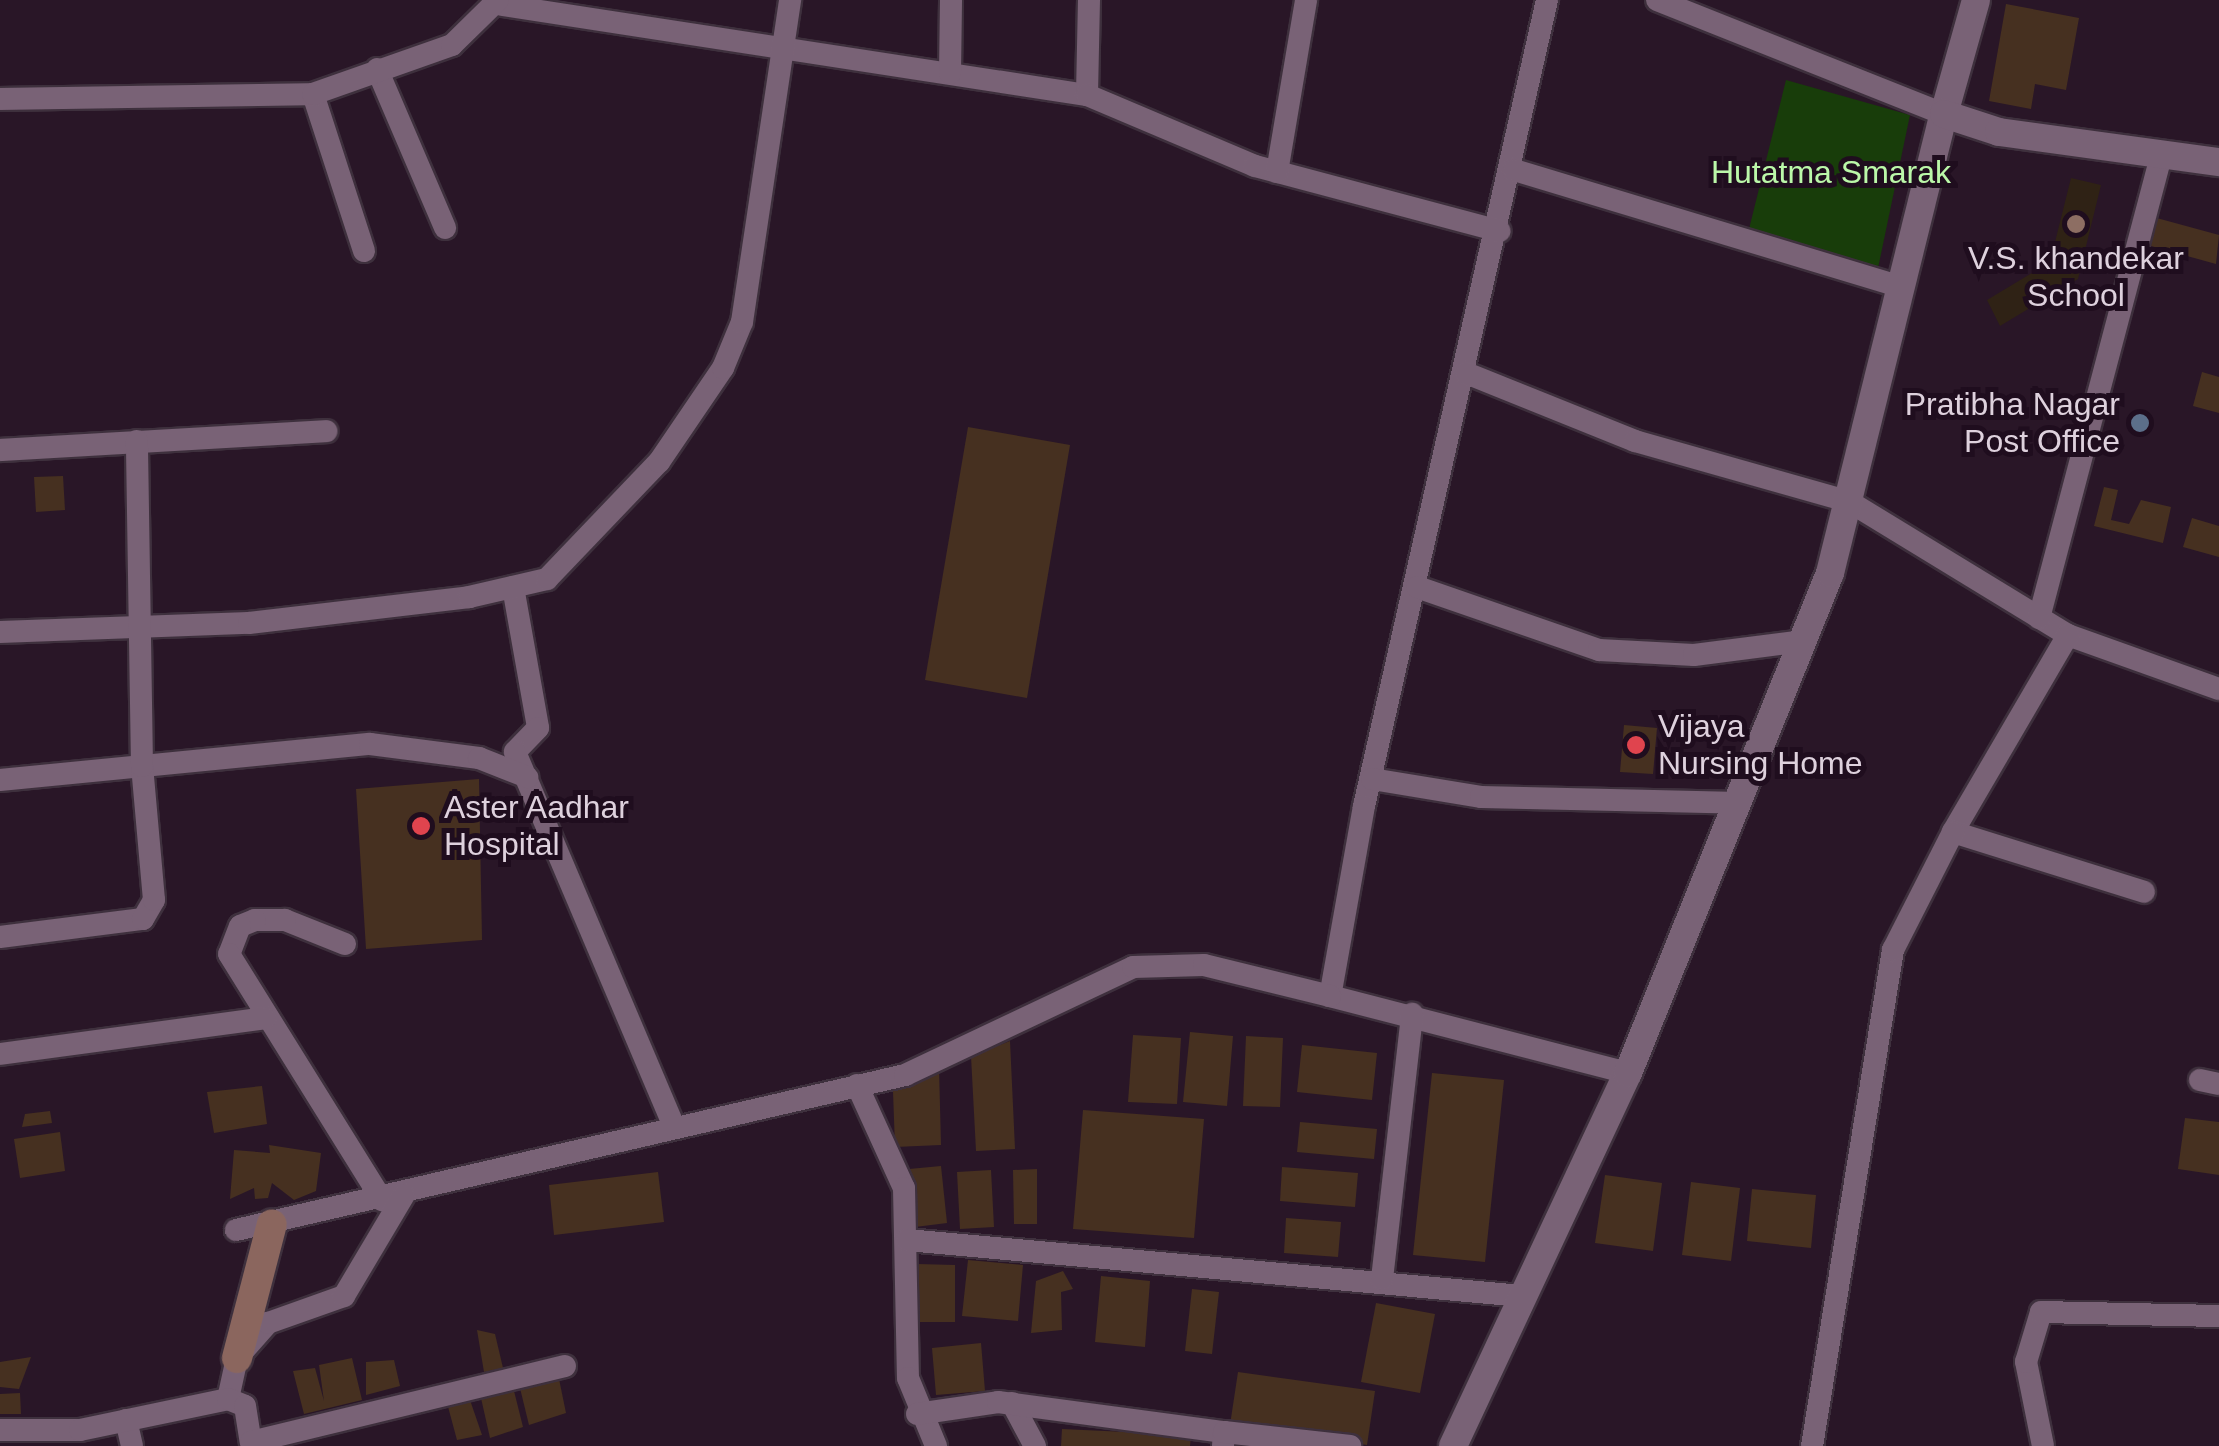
<!DOCTYPE html>
<html>
<head>
<meta charset="utf-8">
<style>
  body { margin:0 }
  #map { position:relative; width:2219px; height:1446px; overflow:hidden; background:#291627; font-family:Helvetica,sans-serif }
  div>[style] { position:absolute }
  .education>* { inset:0; background:#2f2215 }
  .green>* { inset:0; background:#183d0a }
  .building>* { inset:0; background:#463020 }
  .roads { filter:drop-shadow(2px 0 #3e303d) drop-shadow(-2px 0 #3e303d) drop-shadow(0 2px #3e303d) drop-shadow(0 -2px #3e303d) }
  .minor>* { height:22px; margin:-11px; padding:0 11px; transform-origin:11px; border-radius:11px; background:#796276 }
  .tertiary>* { height:28px; margin:-14px; padding:0 14px; transform-origin:14px; border-radius:14px; background:#796276 }
  .secondary>* { height:30px; margin:-15px; padding:0 15px; transform-origin:15px; border-radius:15px; background:#8b665e }
  .dots>* { width:28px; height:28px; translate:-50% -50%; box-sizing:border-box; border:5px solid #1f0d1e; border-radius:50% }
  span { translate:-50% -50%; white-space:nowrap; text-align:center; line-height:1.15; -webkit-text-stroke:10px #1f0d1e; paint-order:stroke }
  .park-label { font-size:32px; color:#bbf8a9 }
  .poi-label { font-size:32px; color:#ded1dd }
  .right { translate:-100% -50%; text-align:right }
  .left { translate:0 -50%; text-align:left }
</style>
</head>
<body>
<div id="map">
  <div class="education">
    <i style="clip-path:polygon(2071px 178px,2101px 185px,2078px 279px,2000px 326px,1987px 300px,2050px 262px)"></i>
  </div>
  <div class="green">
    <i style="clip-path:polygon(1786px 80px,1910px 115px,1877px 273px,1749px 229px)"></i>
  </div>
  <div class="building">
    <i style="clip-path:polygon(2006px 4px,2079px 18px,2066px 90px,2035px 84px,2031px 109px,1989px 101px)"></i>
    <i style="clip-path:polygon(2153px 217px,2219px 235px,2216px 264px,2151px 246px)"></i>
    <i style="clip-path:polygon(2202px 372px,2219px 377px,2219px 413px,2193px 406px)"></i>
    <i style="clip-path:polygon(968px 427px,1070px 445px,1027px 698px,925px 680px)"></i>
    <i style="clip-path:polygon(63px 476px,65px 510px,36px 512px,34px 477px)"></i>
    <i style="clip-path:polygon(2104px 487px,2118px 490px,2111px 520px,2129px 524px,2141px 500px,2171px 507px,2163px 543px,2094px 526px)"></i>
    <i style="clip-path:polygon(2192px 518px,2219px 526px,2219px 557px,2183px 547px)"></i>
    <i style="clip-path:polygon(1624px 725px,1657px 728px,1653px 774px,1620px 772px)"></i>
    <i style="clip-path:polygon(479px 779px,482px 940px,366px 949px,356px 789px)"></i>
    <i style="clip-path:polygon(1190px 1032px,1233px 1036px,1227px 1106px,1183px 1102px)"></i>
    <i style="clip-path:polygon(1133px 1035px,1181px 1038px,1177px 1104px,1128px 1102px)"></i>
    <i style="clip-path:polygon(1246px 1036px,1283px 1038px,1280px 1107px,1243px 1106px)"></i>
    <i style="clip-path:polygon(1010px 1041px,1015px 1149px,976px 1151px,971px 1056px)"></i>
    <i style="clip-path:polygon(1302px 1045px,1377px 1053px,1372px 1100px,1297px 1092px)"></i>
    <i style="clip-path:polygon(925px 1068px,939px 1068px,941px 1145px,895px 1147px,893px 1091px)"></i>
    <i style="clip-path:polygon(1432px 1073px,1504px 1080px,1485px 1262px,1413px 1255px)"></i>
    <i style="clip-path:polygon(262px 1086px,267px 1124px,214px 1133px,207px 1092px)"></i>
    <i style="clip-path:polygon(1083px 1110px,1204px 1119px,1194px 1238px,1073px 1229px)"></i>
    <i style="clip-path:polygon(50px 1111px,52px 1123px,22px 1127px,25px 1114px)"></i>
    <i style="clip-path:polygon(2185px 1118px,2219px 1122px,2219px 1175px,2178px 1169px)"></i>
    <i style="clip-path:polygon(1300px 1122px,1377px 1129px,1374px 1159px,1297px 1152px)"></i>
    <i style="clip-path:polygon(60px 1132px,65px 1171px,20px 1178px,14px 1139px)"></i>
    <i style="clip-path:polygon(269px 1145px,321px 1153px,316px 1191px,294px 1200px,272px 1183px,268px 1198px,255px 1199px,254px 1188px,230px 1199px,234px 1150px,270px 1153px)"></i>
    <i style="clip-path:polygon(941px 1166px,947px 1223px,915px 1227px,909px 1169px)"></i>
    <i style="clip-path:polygon(1282px 1167px,1358px 1173px,1355px 1207px,1280px 1201px)"></i>
    <i style="clip-path:polygon(1037px 1169px,1037px 1224px,1014px 1224px,1013px 1170px)"></i>
    <i style="clip-path:polygon(991px 1170px,994px 1227px,960px 1229px,957px 1172px)"></i>
    <i style="clip-path:polygon(658px 1172px,664px 1222px,554px 1235px,549px 1185px)"></i>
    <i style="clip-path:polygon(1605px 1175px,1662px 1183px,1653px 1251px,1595px 1243px)"></i>
    <i style="clip-path:polygon(1691px 1182px,1740px 1188px,1731px 1261px,1682px 1255px)"></i>
    <i style="clip-path:polygon(1752px 1189px,1816px 1195px,1811px 1248px,1747px 1241px)"></i>
    <i style="clip-path:polygon(1286px 1218px,1341px 1222px,1338px 1257px,1284px 1253px)"></i>
    <i style="clip-path:polygon(968px 1260px,1023px 1265px,1018px 1321px,962px 1316px)"></i>
    <i style="clip-path:polygon(917px 1264px,955px 1265px,955px 1322px,916px 1322px)"></i>
    <i style="clip-path:polygon(1063px 1271px,1073px 1289px,1061px 1292px,1062px 1330px,1031px 1333px,1036px 1281px)"></i>
    <i style="clip-path:polygon(1101px 1276px,1150px 1281px,1145px 1347px,1095px 1342px)"></i>
    <i style="clip-path:polygon(1192px 1289px,1219px 1292px,1212px 1354px,1185px 1351px)"></i>
    <i style="clip-path:polygon(1376px 1303px,1435px 1314px,1420px 1393px,1361px 1382px)"></i>
    <i style="clip-path:polygon(477px 1330px,495px 1334px,503px 1368px,484px 1372px)"></i>
    <i style="clip-path:polygon(981px 1343px,985px 1391px,936px 1395px,932px 1348px)"></i>
    <i style="clip-path:polygon(31px 1357px,19px 1389px,0 1387px,0 1362px)"></i>
    <i style="clip-path:polygon(352px 1358px,362px 1400px,304px 1414px,293px 1371px,315px 1368px,324px 1401px,319px 1365px)"></i>
    <i style="clip-path:polygon(394px 1360px,400px 1386px,366px 1395px,366px 1362px)"></i>
    <i style="clip-path:polygon(1238px 1372px,1375px 1391px,1367px 1445px,1230px 1425px)"></i>
    <i style="clip-path:polygon(558px 1374px,566px 1413px,529px 1425px,519px 1384px)"></i>
    <i style="clip-path:polygon(514px 1391px,523px 1427px,490px 1438px,481px 1398px)"></i>
    <i style="clip-path:polygon(20px 1393px,21px 1414px,0 1414px,0 1394px)"></i>
    <i style="clip-path:polygon(470px 1400px,482px 1435px,457px 1440px,447px 1403px)"></i>
    <i style="clip-path:polygon(1062px 1429px,1191px 1435px,1190px 1446px,1061px 1446px)"></i>
  </div>
  <div class="roads">
    <div class="minor">
      <i style="left:1547px;top:0;width:827px;rotate:102.79deg"></i>
      <i style="left:1364px;top:806px;width:193px;rotate:100.1deg"></i>
      <i style="left:1330px;top:996px;width:308px;rotate:14.5deg"></i>
      <i style="left:1657px;top:0;width:309px;rotate:21.7deg"></i>
      <i style="left:502px;top:5px;width:592px;rotate:8.75deg"></i>
      <i style="left:1087px;top:95px;width:95px;rotate:-88.8deg"></i>
      <i style="left:377px;top:69px;width:173px;rotate:66.8deg"></i>
      <i style="left:950px;top:73px;width:73px;rotate:-89.2deg"></i>
      <i style="left:313px;top:94px;width:165px;rotate:72deg"></i>
      <i style="left:1087px;top:95px;width:182px;rotate:22.9deg"></i>
      <i style="left:1255px;top:166px;width:253px;rotate:14.9deg"></i>
      <i style="left:0;top:99px;width:313px;rotate:-0.9deg"></i>
      <i style="left:313px;top:94px;width:147px;rotate:-19.4deg"></i>
      <i style="left:452px;top:45px;width:64px;rotate:-44.4deg"></i>
      <i style="left:1514px;top:170px;width:405px;rotate:16.8deg"></i>
      <i style="left:1277px;top:172px;width:174px;rotate:-80.4deg"></i>
      <i style="left:1466px;top:373px;width:182px;rotate:21.9deg"></i>
      <i style="left:1635px;top:441px;width:223px;rotate:15.8deg"></i>
      <i style="left:1850px;top:502px;width:255px;rotate:31.4deg"></i>
      <i style="left:2068px;top:635px;width:160px;rotate:19.7deg"></i>
      <i style="left:0;top:450px;width:327px;rotate:-3.3deg"></i>
      <i style="left:513px;top:587px;width:143px;rotate:79.9deg"></i>
      <i style="left:538px;top:728px;width:33px;rotate:134deg"></i>
      <i style="left:515px;top:752px;width:407px;rotate:67deg"></i>
      <i style="left:1417px;top:587px;width:193px;rotate:19.1deg"></i>
      <i style="left:1599px;top:650px;width:95px;rotate:3deg"></i>
      <i style="left:1694px;top:655px;width:111px;rotate:-7.3deg"></i>
      <i style="left:2039px;top:618px;width:480px;rotate:-75.2deg"></i>
      <i style="left:0;top:632px;width:249px;rotate:-2.1deg"></i>
      <i style="left:249px;top:623px;width:222px;rotate:-6.7deg"></i>
      <i style="left:469px;top:597px;width:80px;rotate:-13deg"></i>
      <i style="left:547px;top:579px;width:162px;rotate:-46.3deg"></i>
      <i style="left:659px;top:462px;width:114px;rotate:-55.8deg"></i>
      <i style="left:723px;top:368px;width:50px;rotate:-67.6deg"></i>
      <i style="left:742px;top:322px;width:326px;rotate:-81.5deg"></i>
      <i style="left:2068px;top:635px;width:228px;rotate:120.3deg"></i>
      <i style="left:1953px;top:832px;width:200px;rotate:17.4deg"></i>
      <i style="left:1372px;top:779px;width:110px;rotate:9.4deg"></i>
      <i style="left:1481px;top:797px;width:259px;rotate:1.3deg"></i>
      <i style="left:0;top:780px;width:372px;rotate:-5.6deg"></i>
      <i style="left:370px;top:744px;width:110px;rotate:7.3deg"></i>
      <i style="left:479px;top:758px;width:52px;rotate:21.6deg"></i>
      <i style="left:0;top:937px;width:144px;rotate:-7.2deg"></i>
      <i style="left:143px;top:919px;width:22px;rotate:-60deg"></i>
      <i style="left:154px;top:900px;width:135px;rotate:-95.1deg"></i>
      <i style="left:142px;top:766px;width:325px;rotate:-90.9deg"></i>
      <i style="left:345px;top:944px;width:65px;rotate:-158.2deg"></i>
      <i style="left:285px;top:920px;width:30px;rotate:180deg"></i>
      <i style="left:255px;top:920px;width:16px;rotate:158deg"></i>
      <i style="left:240px;top:926px;width:30px;rotate:111deg"></i>
      <i style="left:229px;top:954px;width:290px;rotate:58.1deg"></i>
      <i style="left:0;top:1054px;width:267px;rotate:-7.7deg"></i>
      <i style="left:2200px;top:1080px;width:19px;rotate:12deg"></i>
      <i style="left:857px;top:1085px;width:113px;rotate:65.5deg"></i>
      <i style="left:904px;top:1188px;width:190px;rotate:88.8deg"></i>
      <i style="left:908px;top:1378px;width:74px;rotate:67.6deg"></i>
      <i style="left:236px;top:1230px;width:687px;rotate:-13.04deg"></i>
      <i style="left:905px;top:1075px;width:252px;rotate:-25.3deg"></i>
      <i style="left:1133px;top:967px;width:71px;rotate:-1.6deg"></i>
      <i style="left:1204px;top:965px;width:130px;rotate:13.8deg"></i>
      <i style="left:907px;top:1240px;width:618px;rotate:5.2deg"></i>
      <i style="left:1382px;top:1279px;width:267px;rotate:-83.5deg"></i>
      <i style="left:228px;top:1399px;width:42px;rotate:-77.6deg"></i>
      <i style="left:237px;top:1358px;width:47px;rotate:-48.5deg"></i>
      <i style="left:268px;top:1323px;width:81px;rotate:-19.6deg"></i>
      <i style="left:344px;top:1296px;width:117px;rotate:-59.3deg"></i>
      <i style="left:1012px;top:1403px;width:49px;rotate:61.9deg"></i>
      <i style="left:917px;top:1414px;width:82px;rotate:-8.4deg"></i>
      <i style="left:998px;top:1402px;width:228px;rotate:7.6deg"></i>
      <i style="left:126px;top:1420px;width:27px;rotate:77deg"></i>
      <i style="left:0;top:1430px;width:80px"></i>
      <i style="left:80px;top:1430px;width:151px;rotate:-11.8deg"></i>
      <i style="left:228px;top:1399px;width:18px;rotate:22deg"></i>
      <i style="left:245px;top:1406px;width:36px;rotate:81deg"></i>
      <i style="left:251px;top:1442px;width:323px;rotate:-13.6deg"></i>
      <i style="left:1223px;top:1446px;width:14px;rotate:-86deg"></i>
      <i style="left:1224px;top:1432px;width:127px;rotate:6.3deg"></i>
      <i style="left:1812px;top:1446px;width:503px;rotate:-80.73deg"></i>
      <i style="left:1893px;top:950px;width:132px;rotate:-63deg"></i>
      <i style="left:2043px;top:1446px;width:86px;rotate:-101.4deg"></i>
      <i style="left:2026px;top:1362px;width:52px;rotate:-73.3deg"></i>
      <i style="left:2041px;top:1312px;width:178px;rotate:1.3deg"></i>
    </div>
    <div class="tertiary">
      <i style="left:1944px;top:114px;width:118px;rotate:-74.3deg"></i>
      <i style="left:1453px;top:1446px;width:412px;rotate:-64.9deg"></i>
      <i style="left:1628px;top:1073px;width:539px;rotate:-68deg"></i>
      <i style="left:1830px;top:573px;width:473px;rotate:-76.1deg"></i>
      <i style="left:1944px;top:114px;width:58px;rotate:18.1deg"></i>
      <i style="left:1999px;top:132px;width:222px;rotate:7.8deg"></i>
    </div>
    <div class="secondary">
      <i style="left:237px;top:1358px;width:138px;rotate:-75.4deg"></i>
    </div>
  </div>
  <div class="dots">
    <i style="left:2076px;top:224px;background:#8d6e63"></i>
    <i style="left:2140px;top:423px;background:#5c6f8a"></i>
    <i style="left:1636px;top:745px;background:#e0444e"></i>
    <i style="left:421px;top:826px;background:#e0444e"></i>
  </div>
  <div class="park-label">
    <span style="left:1831px;top:172px">Hutatma Smarak</span>
  </div>
  <div class="poi-label">
    <span style="left:2076px;top:277px">V.S. khandekar<br>School</span>
    <span class="right" style="left:2120px;top:423px">Pratibha Nagar<br>Post Office</span>
    <span class="left" style="left:1658px;top:745px">Vijaya<br>Nursing Home</span>
    <span class="left" style="left:444px;top:826px">Aster Aadhar<br>Hospital</span>
  </div>
</div>
</body>
</html>
